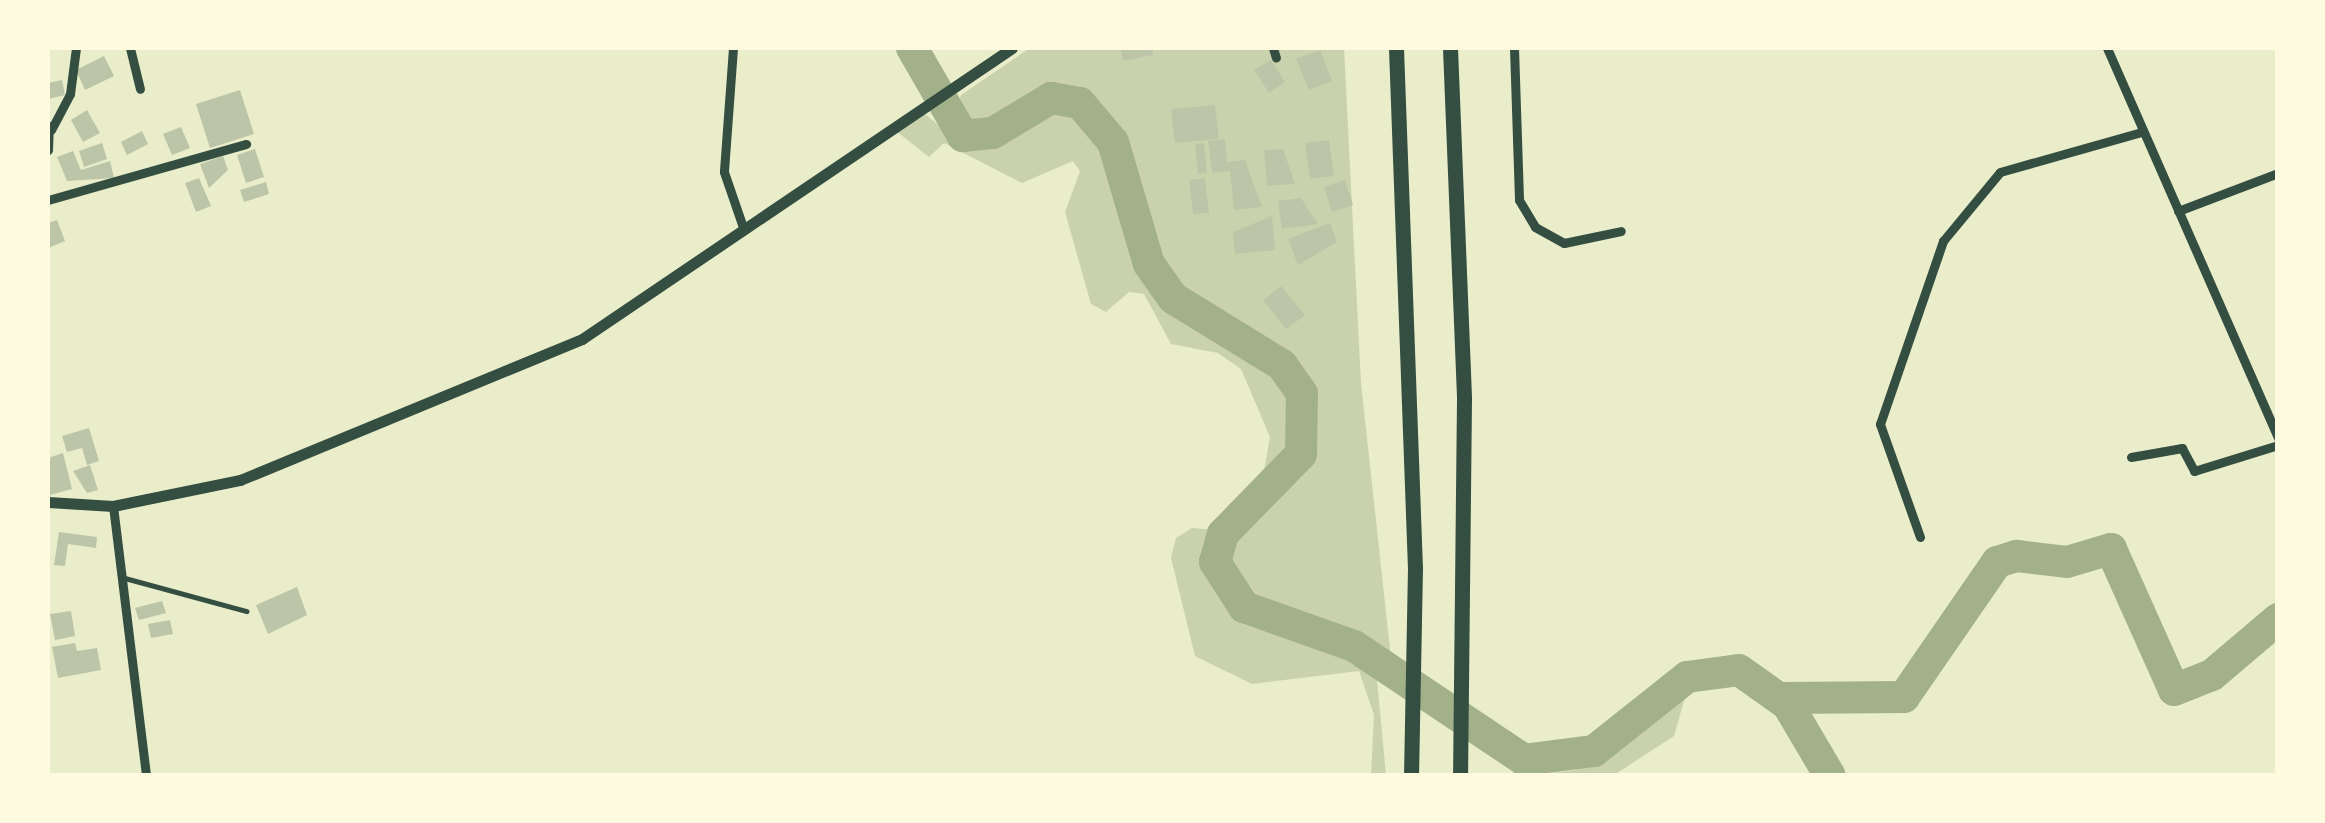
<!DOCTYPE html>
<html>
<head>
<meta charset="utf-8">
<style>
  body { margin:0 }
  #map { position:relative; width:2325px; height:823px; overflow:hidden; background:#e9edc9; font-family:Poppins,sans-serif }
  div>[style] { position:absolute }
  .green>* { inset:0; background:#cad2ad }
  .river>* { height:32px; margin:-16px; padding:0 16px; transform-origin:16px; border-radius:16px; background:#a3b18a }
  .building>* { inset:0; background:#bcc5a7 }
  .service>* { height:5px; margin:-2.5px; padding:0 2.5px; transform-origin:2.5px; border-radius:2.5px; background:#344e41 }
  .minor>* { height:9px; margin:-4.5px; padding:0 4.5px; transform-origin:4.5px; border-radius:4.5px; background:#344e41 }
  .tertiary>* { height:11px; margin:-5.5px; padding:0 5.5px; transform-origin:5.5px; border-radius:5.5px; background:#344e41 }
  .motorway>* { height:15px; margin:-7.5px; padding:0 7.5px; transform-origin:7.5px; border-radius:7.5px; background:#344e41 }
  span { translate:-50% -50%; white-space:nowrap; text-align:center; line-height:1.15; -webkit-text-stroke:10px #fefae0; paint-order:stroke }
  .frame { position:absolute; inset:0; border:50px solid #fefae0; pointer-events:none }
</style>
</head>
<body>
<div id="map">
  <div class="green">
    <i style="clip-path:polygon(1030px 48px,1344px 48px,1361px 383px,1391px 658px,1248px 600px,1231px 580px,1223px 562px,1230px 538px,1309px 457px,1310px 391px,1287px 359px,1179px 292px,1156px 260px,1119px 138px,1084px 96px,1050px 90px,990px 125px,965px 127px,953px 115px,961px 95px)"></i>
    <i style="clip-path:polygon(1052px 106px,1076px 110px,1106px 146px,1142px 267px,1167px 303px,1277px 371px,1295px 397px,1294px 450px,1262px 481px,1270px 437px,1241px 369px,1218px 353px,1171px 344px,1144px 294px,1129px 292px,1106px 312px,1091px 304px,1065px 212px,1080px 171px,1073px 161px,1022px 183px,944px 143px,929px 157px,896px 131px,924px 113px,960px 144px,996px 140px)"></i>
    <i style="clip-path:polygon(1192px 528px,1217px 530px,1207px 563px,1239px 613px,1376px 669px,1386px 775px,1371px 775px,1374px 715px,1359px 671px,1252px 684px,1195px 656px,1171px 558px,1176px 538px)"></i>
    <i style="clip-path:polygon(1686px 694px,1674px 736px,1614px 775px,1533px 775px,1576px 770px,1619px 748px)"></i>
  </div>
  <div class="river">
    <i style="left:912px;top:48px;width:102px;rotate:59.9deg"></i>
    <i style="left:963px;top:136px;width:30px;rotate:-6deg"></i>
    <i style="left:993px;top:133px;width:68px;rotate:-31.1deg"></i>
    <i style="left:1051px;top:98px;width:29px;rotate:10deg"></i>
    <i style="left:1080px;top:103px;width:51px;rotate:49.8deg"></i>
    <i style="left:1113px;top:142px;width:127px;rotate:73.6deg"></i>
    <i style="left:1149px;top:264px;width:42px;rotate:54.8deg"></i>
    <i style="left:1173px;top:298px;width:128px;rotate:31.6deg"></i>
    <i style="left:1282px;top:365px;width:35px;rotate:55deg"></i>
    <i style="left:1302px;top:394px;width:60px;rotate:91deg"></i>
    <i style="left:1301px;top:454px;width:112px;rotate:134.3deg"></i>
    <i style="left:1223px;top:534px;width:29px;rotate:106deg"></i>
    <i style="left:1215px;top:562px;width:54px;rotate:57.2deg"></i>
    <i style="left:1244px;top:607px;width:117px;rotate:19.5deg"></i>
    <i style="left:1354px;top:646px;width:205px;rotate:33.8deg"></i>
    <i style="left:1524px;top:760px;width:71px;rotate:-7.3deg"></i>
    <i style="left:1594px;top:751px;width:119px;rotate:-38.5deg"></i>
    <i style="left:1687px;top:677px;width:52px;rotate:-7.7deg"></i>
    <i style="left:1739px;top:670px;width:60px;rotate:35.5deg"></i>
    <i style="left:1788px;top:705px;width:82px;rotate:59.4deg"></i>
    <i style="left:1782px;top:698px;width:122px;rotate:-0.5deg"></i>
    <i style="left:1904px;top:697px;width:164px;rotate:-55.4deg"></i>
    <i style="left:1997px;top:562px;width:21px;rotate:-17deg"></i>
    <i style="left:2017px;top:556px;width:50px;rotate:6.8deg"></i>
    <i style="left:2067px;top:562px;width:46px;rotate:-16.5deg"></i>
    <i style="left:2111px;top:549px;width:154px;rotate:65.9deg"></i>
    <i style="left:2174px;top:690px;width:41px;rotate:-21.5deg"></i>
    <i style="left:2212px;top:675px;width:87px;rotate:-40.3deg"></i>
  </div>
  <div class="building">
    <i style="clip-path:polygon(1120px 48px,1152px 48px,1153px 55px,1123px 61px)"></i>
    <i style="clip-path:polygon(1320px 50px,1332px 81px,1309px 90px,1296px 59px)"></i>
    <i style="clip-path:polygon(104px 56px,114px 76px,85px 90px,76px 70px)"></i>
    <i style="clip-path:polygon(1271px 60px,1285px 82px,1269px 93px,1254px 70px)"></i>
    <i style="clip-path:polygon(62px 80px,65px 95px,48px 99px,48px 83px)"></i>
    <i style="clip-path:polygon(240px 90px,254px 134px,210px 148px,196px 104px)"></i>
    <i style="clip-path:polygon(1215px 105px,1219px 139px,1175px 143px,1171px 109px)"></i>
    <i style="clip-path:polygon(87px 110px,100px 133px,83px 142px,71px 120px)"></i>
    <i style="clip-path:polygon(181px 127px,190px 148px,172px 155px,163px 134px)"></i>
    <i style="clip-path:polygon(142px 131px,148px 144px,127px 155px,121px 142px)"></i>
    <i style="clip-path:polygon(1225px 139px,1227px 162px,1245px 160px,1262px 207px,1234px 210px,1230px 171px,1212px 173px,1208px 141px)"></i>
    <i style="clip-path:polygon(1329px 140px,1334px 176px,1310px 179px,1305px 143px)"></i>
    <i style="clip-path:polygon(102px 143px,107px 159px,84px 167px,79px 151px)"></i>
    <i style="clip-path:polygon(1204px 143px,1207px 173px,1198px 174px,1195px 144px)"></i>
    <i style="clip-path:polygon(255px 149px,264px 177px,246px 183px,237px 155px)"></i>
    <i style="clip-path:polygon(1283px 149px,1295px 184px,1267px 186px,1264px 150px)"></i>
    <i style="clip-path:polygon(73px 151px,81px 170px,110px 161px,114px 178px,67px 181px,57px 157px)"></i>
    <i style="clip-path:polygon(223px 156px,228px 170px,209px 188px,200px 164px)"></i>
    <i style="clip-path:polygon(199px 178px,211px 206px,196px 212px,185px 183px)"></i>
    <i style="clip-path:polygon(1205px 178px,1209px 213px,1193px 214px,1189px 180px)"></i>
    <i style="clip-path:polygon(1345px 180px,1353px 205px,1332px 212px,1324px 187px)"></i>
    <i style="clip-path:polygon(266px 182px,269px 194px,244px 202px,240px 190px)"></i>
    <i style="clip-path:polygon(1301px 198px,1318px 224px,1282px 229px,1278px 201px)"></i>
    <i style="clip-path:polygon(1272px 216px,1275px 250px,1235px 254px,1233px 232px)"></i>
    <i style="clip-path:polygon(57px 220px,65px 241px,48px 248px,48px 223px)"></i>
    <i style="clip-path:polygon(1330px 223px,1337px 242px,1298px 265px,1288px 239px)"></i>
    <i style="clip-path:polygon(1281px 286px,1305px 315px,1286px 329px,1263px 300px)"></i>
    <i style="clip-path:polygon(89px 428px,99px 461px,87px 465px,82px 448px,67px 452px,62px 436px)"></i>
    <i style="clip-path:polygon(63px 453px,72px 489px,50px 495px,48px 458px)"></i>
    <i style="clip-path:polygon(90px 465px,98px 490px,87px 493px,73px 471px)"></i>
    <i style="clip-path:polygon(59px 532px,97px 537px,96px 548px,68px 544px,65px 566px,54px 565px)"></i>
    <i style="clip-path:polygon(297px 587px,307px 615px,268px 634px,256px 605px)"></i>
    <i style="clip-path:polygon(162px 601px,166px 613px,139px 620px,135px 608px)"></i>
    <i style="clip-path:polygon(71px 611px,75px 636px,55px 640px,50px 614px)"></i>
    <i style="clip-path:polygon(170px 620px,173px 634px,151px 638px,148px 624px)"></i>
    <i style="clip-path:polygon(75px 643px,77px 651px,97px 648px,101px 670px,58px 678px,52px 647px)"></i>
  </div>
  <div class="service">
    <i style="left:121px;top:577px;width:130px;rotate:15.2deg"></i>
  </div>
  <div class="minor">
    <i style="left:130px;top:48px;width:42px;rotate:76.3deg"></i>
    <i style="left:733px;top:48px;width:124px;rotate:94.2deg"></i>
    <i style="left:724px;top:172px;width:61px;rotate:71deg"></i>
    <i style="left:1273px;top:48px;width:10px;rotate:73deg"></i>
    <i style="left:1514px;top:48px;width:152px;rotate:88.1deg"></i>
    <i style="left:1519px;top:200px;width:31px;rotate:59deg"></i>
    <i style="left:1535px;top:227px;width:33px;rotate:29deg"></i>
    <i style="left:1564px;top:243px;width:58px;rotate:-11.9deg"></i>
    <i style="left:2107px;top:48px;width:426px;rotate:66.3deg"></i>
    <i style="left:51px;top:130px;width:41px;rotate:-62.2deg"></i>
    <i style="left:70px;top:94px;width:46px;rotate:-82.6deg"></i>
    <i style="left:48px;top:150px;width:24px;rotate:-88deg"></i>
    <i style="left:48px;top:200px;width:206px;rotate:-15.8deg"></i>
    <i style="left:2178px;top:211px;width:107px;rotate:-20.8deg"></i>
    <i style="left:2131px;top:457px;width:52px;rotate:-10deg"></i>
    <i style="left:2182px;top:448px;width:26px;rotate:62deg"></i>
    <i style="left:2194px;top:471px;width:88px;rotate:-17.2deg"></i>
    <i style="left:113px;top:506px;width:272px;rotate:83deg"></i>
    <i style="left:1920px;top:537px;width:120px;rotate:-109.5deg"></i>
    <i style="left:1880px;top:424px;width:194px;rotate:-71deg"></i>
    <i style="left:1943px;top:241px;width:89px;rotate:-50.4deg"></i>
    <i style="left:2000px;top:172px;width:147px;rotate:-15.8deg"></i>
  </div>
  <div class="tertiary">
    <i style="left:48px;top:502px;width:65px;rotate:3.5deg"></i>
    <i style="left:113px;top:506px;width:130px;rotate:-11.6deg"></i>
    <i style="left:240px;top:480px;width:370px;rotate:-22.4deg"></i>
    <i style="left:582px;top:339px;width:519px;rotate:-34.09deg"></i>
  </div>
  <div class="motorway">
    <i style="left:1396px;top:48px;width:520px;rotate:87.91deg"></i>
    <i style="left:1415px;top:568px;width:208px;rotate:91.1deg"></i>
    <i style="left:1450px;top:48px;width:351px;rotate:87.7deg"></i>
    <i style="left:1464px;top:399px;width:377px;rotate:90.6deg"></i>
  </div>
  <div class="frame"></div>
</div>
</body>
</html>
